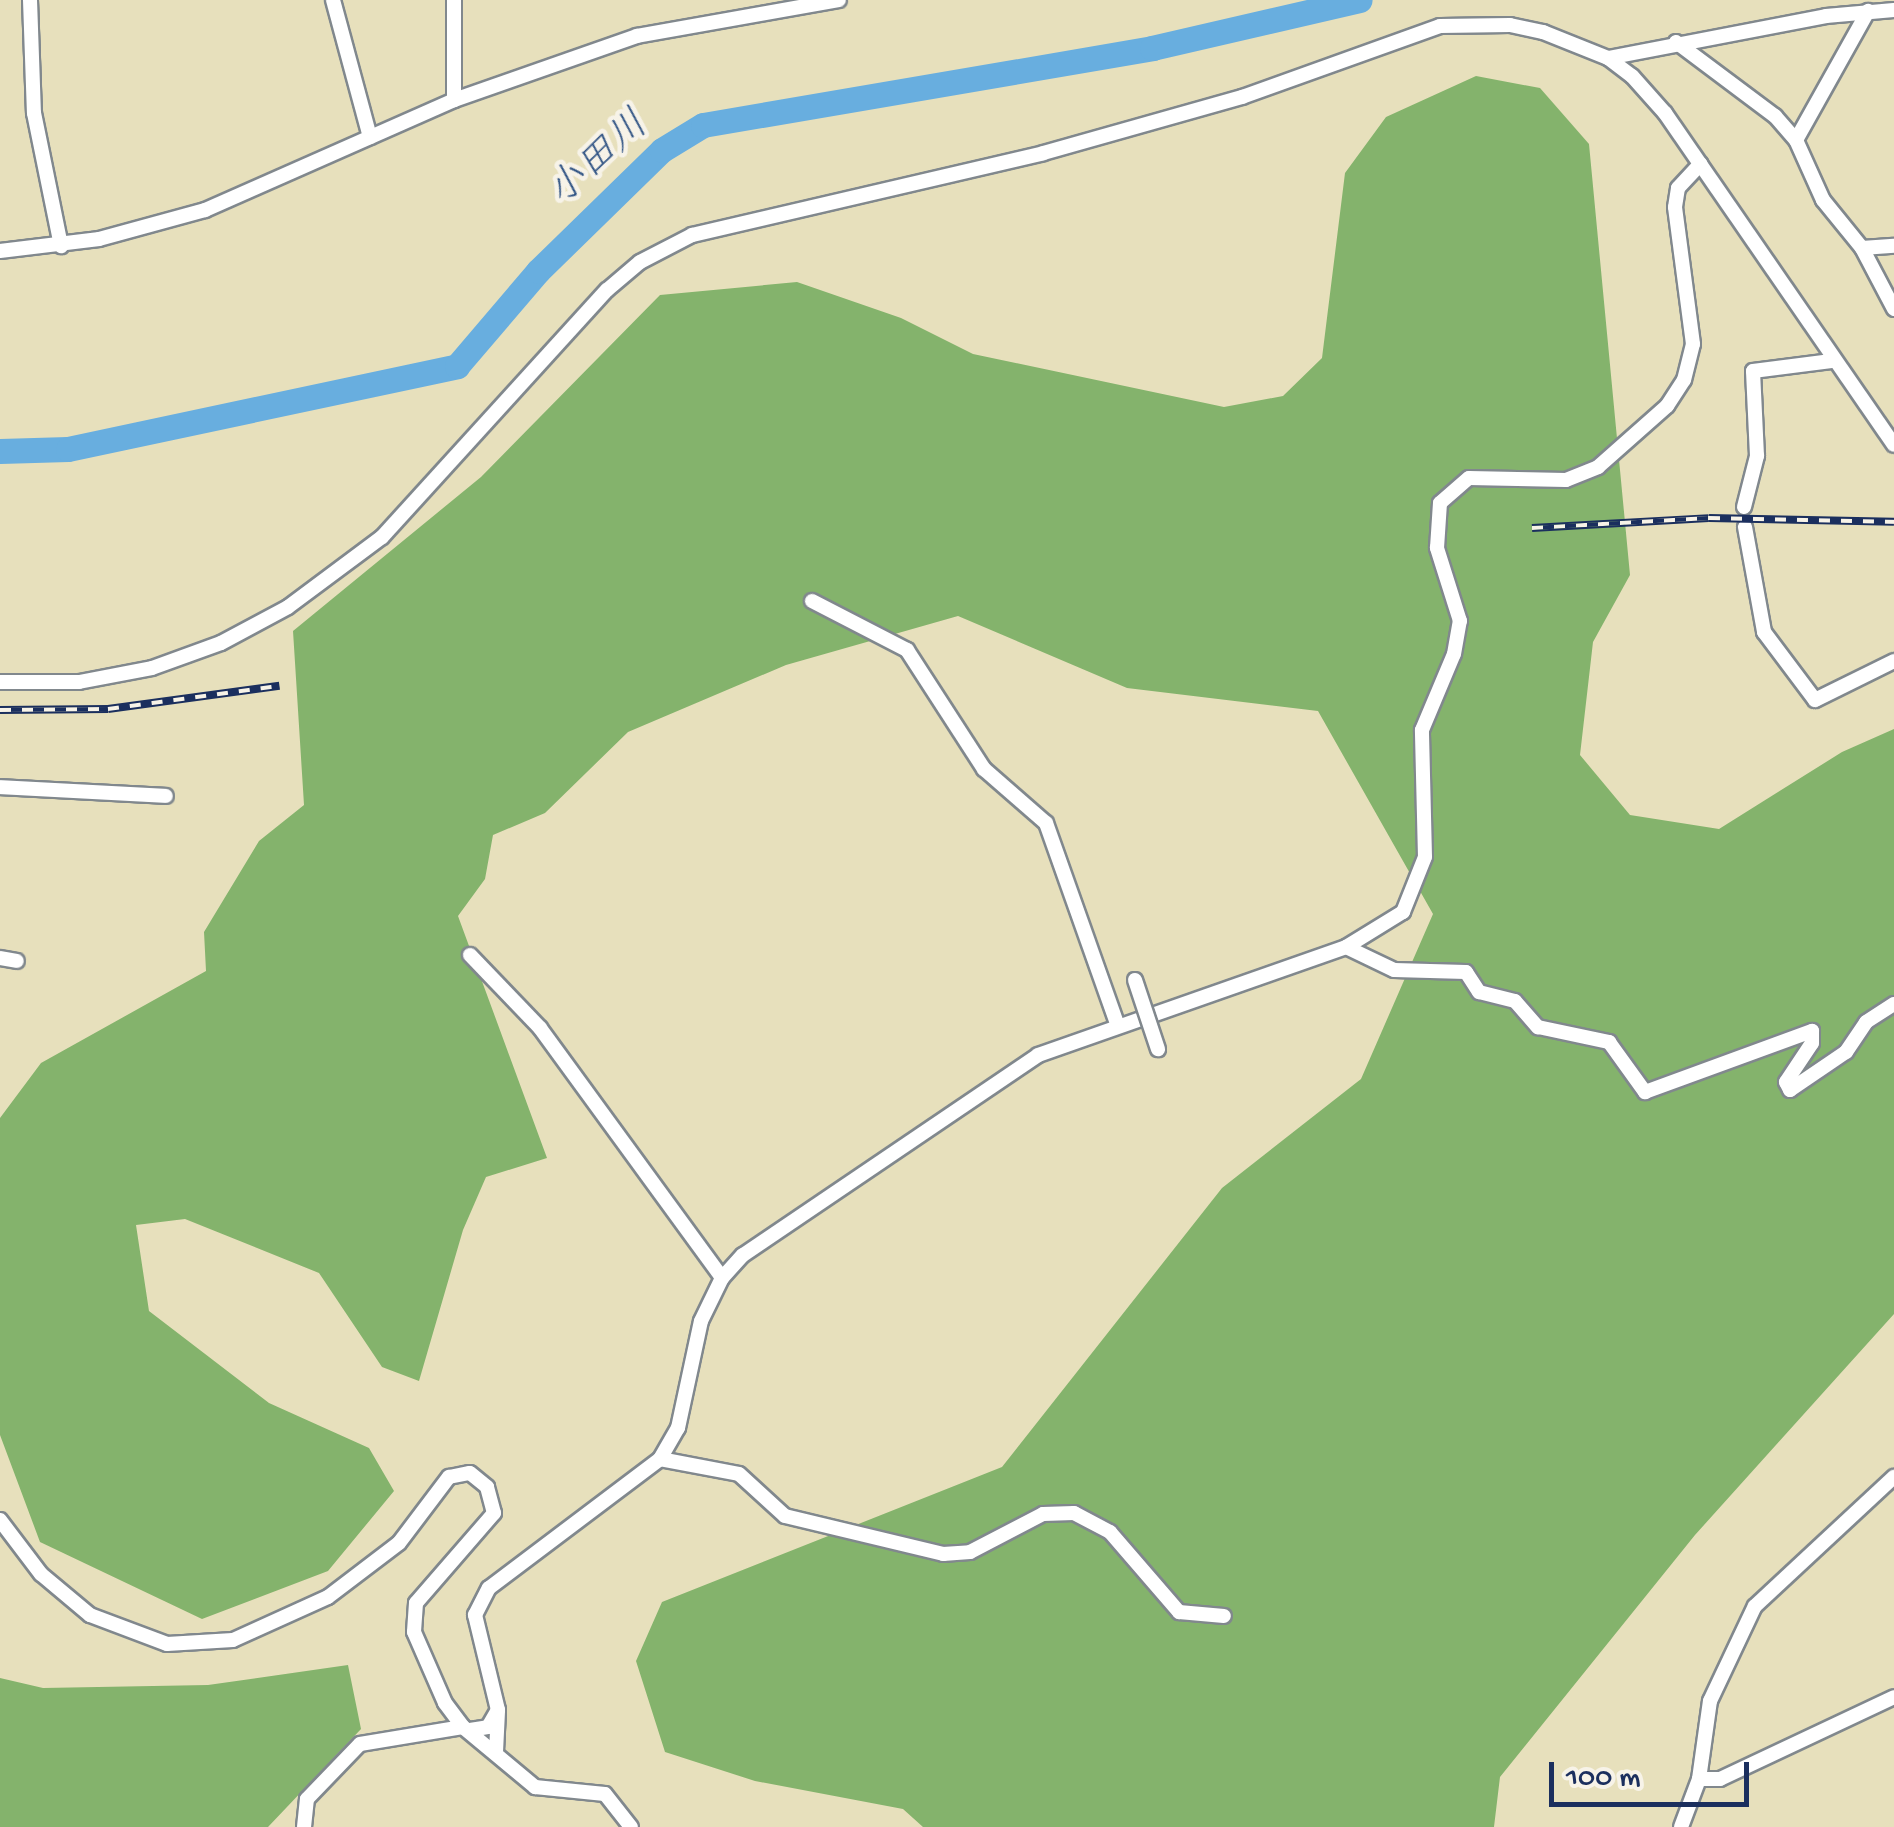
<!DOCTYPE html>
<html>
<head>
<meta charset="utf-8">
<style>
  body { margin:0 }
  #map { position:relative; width:1894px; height:1827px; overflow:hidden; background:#e7e0bc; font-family:"Gochi Hand","Klee One",sans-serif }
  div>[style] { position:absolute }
  .forest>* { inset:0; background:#84b36c }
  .river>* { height:25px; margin:-12.5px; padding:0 12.5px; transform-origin:12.5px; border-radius:12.5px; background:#68aedf }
  .roads { filter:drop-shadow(2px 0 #81888d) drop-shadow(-2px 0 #81888d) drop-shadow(0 2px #81888d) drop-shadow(0 -2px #81888d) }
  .minor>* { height:14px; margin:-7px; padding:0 7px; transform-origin:7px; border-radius:7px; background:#fff }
  .rail>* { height:8px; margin-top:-4px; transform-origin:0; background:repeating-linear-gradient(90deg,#f7f3e8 0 11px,#1b2f5e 0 22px); box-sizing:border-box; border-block:2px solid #1b2f5e }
  .bridges { filter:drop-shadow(2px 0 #81888d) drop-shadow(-2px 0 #81888d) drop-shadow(0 2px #81888d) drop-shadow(0 -2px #81888d) }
  .minor-bridge>* { height:14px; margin:-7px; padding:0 7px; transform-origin:7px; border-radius:7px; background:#fff }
  span { translate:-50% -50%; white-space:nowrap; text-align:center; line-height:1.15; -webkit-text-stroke:9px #f7f3e8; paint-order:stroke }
  .water-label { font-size:40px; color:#325585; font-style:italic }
  .scale { position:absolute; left:1549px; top:1762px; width:200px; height:45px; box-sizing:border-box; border:5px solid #1b2f5e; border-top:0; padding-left:12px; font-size:30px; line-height:35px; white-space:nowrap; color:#1b2f5e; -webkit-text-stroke:8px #f7f3e8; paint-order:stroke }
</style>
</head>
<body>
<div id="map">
  <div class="forest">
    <i style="clip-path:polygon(1476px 76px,1540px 88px,1589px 144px,1630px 575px,1593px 642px,1580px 755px,1630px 815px,1719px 829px,1842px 752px,1894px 729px,1894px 1314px,1695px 1535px,1500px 1777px,1494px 1827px,923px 1827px,903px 1809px,755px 1781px,665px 1752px,636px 1661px,662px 1602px,1002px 1467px,1222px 1188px,1361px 1079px,1433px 914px,1318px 711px,1127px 688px,958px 616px,786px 665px,628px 732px,545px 813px,493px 835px,485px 879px,458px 916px,547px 1158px,486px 1177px,463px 1230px,419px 1381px,382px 1367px,319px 1273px,185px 1219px,136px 1225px,149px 1311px,269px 1403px,369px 1448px,394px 1491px,328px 1571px,202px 1619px,40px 1542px,0 1435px,0 1118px,41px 1063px,206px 971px,204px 932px,259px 841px,304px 805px,293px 631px,481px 477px,660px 295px,797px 282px,901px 318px,973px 354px,1224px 407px,1283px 396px,1322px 358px,1345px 173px,1386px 117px)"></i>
    <i style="clip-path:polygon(348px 1665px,361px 1729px,268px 1827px,0 1827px,0 1678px,43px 1688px,208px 1685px)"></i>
  </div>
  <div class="river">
    <i style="left:0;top:451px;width:68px;rotate:-1.7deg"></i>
    <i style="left:68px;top:449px;width:398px;rotate:-12deg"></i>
    <i style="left:457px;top:366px;width:125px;rotate:-49.5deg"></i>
    <i style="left:538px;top:271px;width:173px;rotate:-44.3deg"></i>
    <i style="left:662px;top:150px;width:48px;rotate:-31.4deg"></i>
    <i style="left:703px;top:125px;width:456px;rotate:-9.7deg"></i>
    <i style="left:1152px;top:48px;width:213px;rotate:-13deg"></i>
  </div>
  <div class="roads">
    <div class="minor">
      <i style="left:30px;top:0;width:113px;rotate:88deg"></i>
      <i style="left:34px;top:113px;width:136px;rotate:78.5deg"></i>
      <i style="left:333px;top:0;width:142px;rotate:74.9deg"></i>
      <i style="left:1676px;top:42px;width:124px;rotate:36.8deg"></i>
      <i style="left:1775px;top:116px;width:32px;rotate:49deg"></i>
      <i style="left:1796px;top:140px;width:66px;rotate:65.8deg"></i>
      <i style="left:1823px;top:200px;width:62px;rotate:50.9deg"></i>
      <i style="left:1862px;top:248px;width:69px;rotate:62.3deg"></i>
      <i style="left:1608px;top:58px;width:222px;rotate:-10.9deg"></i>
      <i style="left:1826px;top:16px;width:68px;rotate:-5deg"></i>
      <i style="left:454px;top:100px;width:100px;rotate:-90deg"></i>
      <i style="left:1796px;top:140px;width:148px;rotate:-60.8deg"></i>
      <i style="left:1862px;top:248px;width:32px;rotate:-4deg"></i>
      <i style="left:0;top:251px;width:100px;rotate:-6.9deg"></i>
      <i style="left:99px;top:239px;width:110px;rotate:-15.3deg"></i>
      <i style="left:205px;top:210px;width:272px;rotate:-23.8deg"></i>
      <i style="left:454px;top:100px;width:194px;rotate:-19.3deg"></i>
      <i style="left:637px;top:36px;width:205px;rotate:-10.1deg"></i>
      <i style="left:1744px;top:507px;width:53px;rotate:-75.7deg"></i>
      <i style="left:1757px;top:456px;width:85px;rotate:-92.7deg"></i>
      <i style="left:1753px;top:371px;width:79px;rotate:-7.3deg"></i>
      <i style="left:1745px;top:527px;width:107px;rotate:79.7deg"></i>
      <i style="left:1764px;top:632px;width:85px;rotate:53.1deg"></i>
      <i style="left:1815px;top:700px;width:88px;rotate:-26.3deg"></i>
      <i style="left:812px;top:601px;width:107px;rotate:27.3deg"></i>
      <i style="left:907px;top:650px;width:142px;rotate:57.1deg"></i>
      <i style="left:984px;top:769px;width:82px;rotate:41.1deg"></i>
      <i style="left:1046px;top:823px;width:212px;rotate:70.5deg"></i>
      <i style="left:0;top:682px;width:79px"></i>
      <i style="left:79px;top:682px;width:74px;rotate:-10.9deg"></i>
      <i style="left:152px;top:668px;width:73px;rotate:-19.9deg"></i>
      <i style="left:221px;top:643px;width:76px;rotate:-28.2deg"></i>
      <i style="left:288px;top:607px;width:117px;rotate:-36.7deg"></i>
      <i style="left:382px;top:537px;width:334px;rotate:-47.7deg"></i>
      <i style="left:607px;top:290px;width:43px;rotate:-40.3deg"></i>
      <i style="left:640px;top:262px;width:59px;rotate:-27.4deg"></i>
      <i style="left:692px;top:235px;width:360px;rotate:-13.1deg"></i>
      <i style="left:1043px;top:153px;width:207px;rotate:-15.7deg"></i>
      <i style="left:1242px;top:97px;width:210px;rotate:-19.7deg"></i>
      <i style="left:1440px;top:26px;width:70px;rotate:-0.8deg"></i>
      <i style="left:1510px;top:25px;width:34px;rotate:12deg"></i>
      <i style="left:1543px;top:32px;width:70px;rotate:21.8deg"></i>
      <i style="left:1608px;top:58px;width:30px;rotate:37deg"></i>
      <i style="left:1632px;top:76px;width:50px;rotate:48.3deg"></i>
      <i style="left:1665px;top:113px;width:403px;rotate:55.4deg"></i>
      <i style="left:0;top:787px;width:166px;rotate:3.1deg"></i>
      <i style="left:1346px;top:947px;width:53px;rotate:25.6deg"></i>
      <i style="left:1394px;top:970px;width:72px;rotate:1.6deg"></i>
      <i style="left:1466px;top:972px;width:24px;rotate:57deg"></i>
      <i style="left:1479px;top:992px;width:37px;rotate:14deg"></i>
      <i style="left:1515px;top:1001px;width:35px;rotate:49deg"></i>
      <i style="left:1538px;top:1027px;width:73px;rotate:11.9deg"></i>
      <i style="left:1609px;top:1042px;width:62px;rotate:54.2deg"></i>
      <i style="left:1645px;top:1092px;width:178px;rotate:-20.1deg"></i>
      <i style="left:1812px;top:1031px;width:12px;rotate:90deg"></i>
      <i style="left:1812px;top:1043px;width:47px;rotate:123.7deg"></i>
      <i style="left:1786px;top:1082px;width:9px;rotate:63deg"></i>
      <i style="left:1790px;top:1090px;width:68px;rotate:-34.2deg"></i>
      <i style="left:1846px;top:1052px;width:36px;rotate:-56deg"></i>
      <i style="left:1866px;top:1022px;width:33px;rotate:-33deg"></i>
      <i style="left:470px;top:955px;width:101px;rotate:46.2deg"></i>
      <i style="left:540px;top:1028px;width:309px;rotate:53.9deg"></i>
      <i style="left:0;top:958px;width:17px;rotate:10deg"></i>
      <i style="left:660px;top:1459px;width:80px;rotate:10.8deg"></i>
      <i style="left:739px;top:1474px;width:62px;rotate:42.4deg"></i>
      <i style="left:785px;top:1516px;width:163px;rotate:13.5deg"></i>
      <i style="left:943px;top:1554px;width:27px;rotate:-4deg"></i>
      <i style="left:970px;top:1552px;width:82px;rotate:-27.5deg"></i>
      <i style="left:1043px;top:1514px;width:31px;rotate:-2deg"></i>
      <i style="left:1074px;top:1513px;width:41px;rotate:27.8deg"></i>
      <i style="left:1110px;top:1532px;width:106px;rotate:49.2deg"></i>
      <i style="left:1179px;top:1612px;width:45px;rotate:5.1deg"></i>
      <i style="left:0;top:1520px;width:68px;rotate:52.8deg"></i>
      <i style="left:41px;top:1574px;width:64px;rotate:39.9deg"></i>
      <i style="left:90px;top:1615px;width:82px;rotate:20.6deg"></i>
      <i style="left:167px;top:1644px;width:66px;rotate:-3.5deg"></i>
      <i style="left:233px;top:1640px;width:104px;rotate:-24.4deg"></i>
      <i style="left:328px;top:1597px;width:89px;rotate:-37.3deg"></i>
      <i style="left:399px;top:1543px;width:83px;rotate:-52.9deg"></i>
      <i style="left:449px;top:1477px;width:21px;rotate:-11deg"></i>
      <i style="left:470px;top:1473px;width:22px;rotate:39deg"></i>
      <i style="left:487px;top:1487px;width:27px;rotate:75deg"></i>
      <i style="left:494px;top:1513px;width:119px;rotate:130.9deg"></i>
      <i style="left:416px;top:1603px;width:29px;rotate:94deg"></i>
      <i style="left:414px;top:1632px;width:77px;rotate:66.4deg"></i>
      <i style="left:445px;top:1703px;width:30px;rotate:53deg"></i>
      <i style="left:463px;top:1727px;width:94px;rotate:39.8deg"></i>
      <i style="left:535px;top:1787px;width:70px;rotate:5.7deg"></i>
      <i style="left:605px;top:1794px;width:42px;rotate:51.8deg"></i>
      <i style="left:470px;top:1730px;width:18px;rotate:-9deg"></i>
      <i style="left:488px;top:1727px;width:20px;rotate:-60deg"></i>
      <i style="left:498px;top:1710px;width:98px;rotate:-103.6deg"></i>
      <i style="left:475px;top:1615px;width:30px;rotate:-63deg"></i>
      <i style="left:489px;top:1588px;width:214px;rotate:-37deg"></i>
      <i style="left:660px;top:1459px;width:36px;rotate:-60deg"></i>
      <i style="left:678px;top:1428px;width:109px;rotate:-77.9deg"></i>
      <i style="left:701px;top:1321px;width:48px;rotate:-64deg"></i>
      <i style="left:722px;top:1278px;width:31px;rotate:-48deg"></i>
      <i style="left:743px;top:1255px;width:356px;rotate:-34.1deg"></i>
      <i style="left:1038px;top:1055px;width:326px;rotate:-19.3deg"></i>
      <i style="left:1346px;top:947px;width:67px;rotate:-31.6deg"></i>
      <i style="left:1403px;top:912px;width:59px;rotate:-68.2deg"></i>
      <i style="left:1425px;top:857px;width:127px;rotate:-91.4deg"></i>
      <i style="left:1422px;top:730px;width:82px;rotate:-67.2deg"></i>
      <i style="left:1454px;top:654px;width:34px;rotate:-80deg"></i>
      <i style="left:1460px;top:621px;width:77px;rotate:-107.5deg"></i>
      <i style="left:1437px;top:548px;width:45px;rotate:-86.2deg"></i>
      <i style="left:1440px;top:503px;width:38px;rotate:-41deg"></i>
      <i style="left:1469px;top:478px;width:97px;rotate:1.2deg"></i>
      <i style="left:1566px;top:480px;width:35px;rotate:-22deg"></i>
      <i style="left:1598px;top:467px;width:92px;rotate:-41.5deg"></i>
      <i style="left:1667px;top:406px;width:31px;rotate:-57deg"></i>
      <i style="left:1684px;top:380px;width:37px;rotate:-76deg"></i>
      <i style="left:1693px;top:344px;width:138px;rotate:-97.5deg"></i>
      <i style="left:1675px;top:207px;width:19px;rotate:-81deg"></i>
      <i style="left:1678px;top:188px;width:33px;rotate:-47deg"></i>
      <i style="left:496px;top:1752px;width:41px;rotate:-87.2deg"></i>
      <i style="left:1699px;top:1779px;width:21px"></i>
      <i style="left:1720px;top:1779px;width:192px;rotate:-25.2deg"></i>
      <i style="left:304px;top:1827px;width:28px;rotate:-84deg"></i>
      <i style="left:307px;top:1799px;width:76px;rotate:-46.1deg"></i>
      <i style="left:360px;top:1744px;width:104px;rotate:-9.4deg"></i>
      <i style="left:1681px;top:1827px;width:51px;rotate:-69.4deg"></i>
      <i style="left:1699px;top:1779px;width:79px;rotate:-82deg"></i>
      <i style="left:1710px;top:1701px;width:105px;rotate:-64.7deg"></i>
      <i style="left:1755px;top:1606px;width:190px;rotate:-42.9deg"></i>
    </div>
  </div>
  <div class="rail">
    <i style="left:1532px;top:528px;width:177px;rotate:-3.2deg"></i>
    <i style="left:1709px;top:518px;width:185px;rotate:1.2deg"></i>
    <i style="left:0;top:710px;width:108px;rotate:-0.5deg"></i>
    <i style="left:108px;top:709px;width:173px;rotate:-7.7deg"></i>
  </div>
  <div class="bridges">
    <div class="minor-bridge">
      <i style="left:1135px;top:980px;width:73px;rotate:71.6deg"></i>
    </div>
  </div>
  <div class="water-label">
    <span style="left:600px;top:161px;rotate:-42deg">小田川</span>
  </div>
  <div class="scale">100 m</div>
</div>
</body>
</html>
